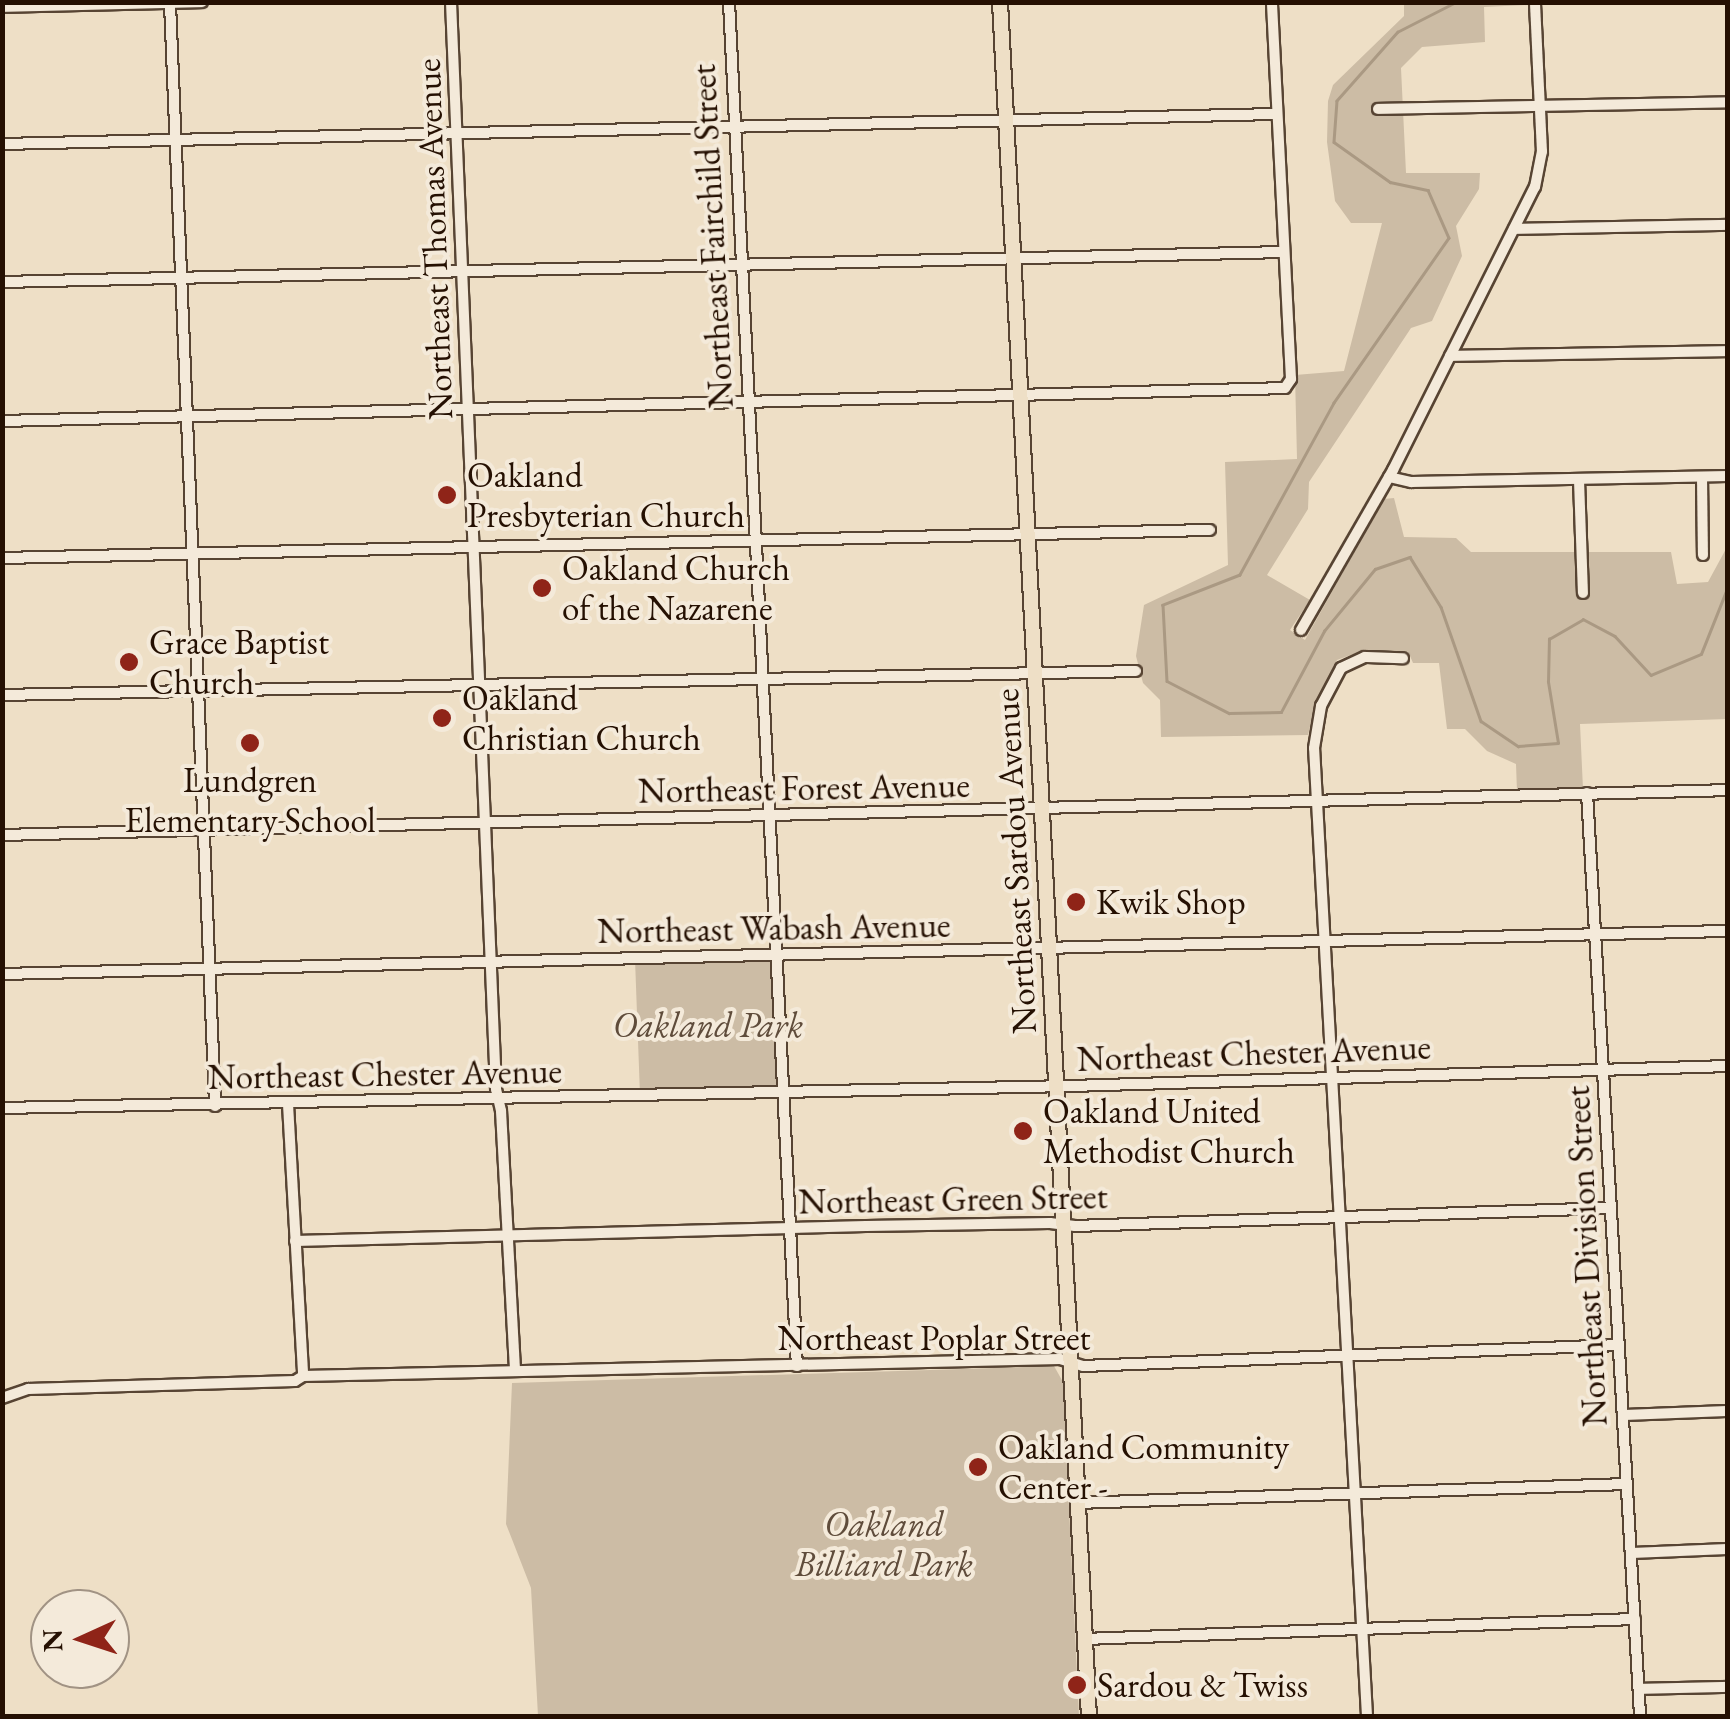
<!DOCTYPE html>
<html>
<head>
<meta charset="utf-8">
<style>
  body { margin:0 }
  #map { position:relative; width:1730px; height:1719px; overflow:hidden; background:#eedfc6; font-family:"EB Garamond",serif }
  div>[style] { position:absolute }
  .green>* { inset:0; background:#ccbca5 }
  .stream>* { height:2.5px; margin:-1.25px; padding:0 1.25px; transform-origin:1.25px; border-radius:1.25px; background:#aa9983 }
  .roads { filter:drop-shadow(2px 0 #574433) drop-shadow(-2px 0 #574433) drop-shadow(0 2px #574433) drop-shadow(0 -2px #574433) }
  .minor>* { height:10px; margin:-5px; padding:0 5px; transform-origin:5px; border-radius:5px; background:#f4eada }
  .major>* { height:14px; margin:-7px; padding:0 7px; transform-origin:7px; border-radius:7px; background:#eedfc6 }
  .dots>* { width:28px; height:28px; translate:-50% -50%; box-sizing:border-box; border:5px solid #f4eada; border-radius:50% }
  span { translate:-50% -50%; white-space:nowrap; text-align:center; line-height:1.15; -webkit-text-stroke:8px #f4eada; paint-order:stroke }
  .street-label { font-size:35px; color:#251002 }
  .poi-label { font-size:35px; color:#251002 }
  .left { translate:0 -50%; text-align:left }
  .park-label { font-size:35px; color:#5f4c3b; font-style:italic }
  .frame { position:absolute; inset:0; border:5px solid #251002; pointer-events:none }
  .north { position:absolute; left:30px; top:1589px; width:100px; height:100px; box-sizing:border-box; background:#f4eada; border:2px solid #a19384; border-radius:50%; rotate:267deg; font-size:28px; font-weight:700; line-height:40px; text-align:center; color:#251002 }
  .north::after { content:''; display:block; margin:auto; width:35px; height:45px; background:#8f2418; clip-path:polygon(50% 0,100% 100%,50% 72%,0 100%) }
</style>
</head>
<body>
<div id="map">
  <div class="green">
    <i style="clip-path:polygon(1404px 3px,1528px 5px,1484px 7px,1485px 42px,1422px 47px,1401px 68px,1406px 173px,1480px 173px,1479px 189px,1456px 226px,1462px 256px,1432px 321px,1411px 328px,1309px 482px,1308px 509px,1267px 575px,1310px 600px,1290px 630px,1305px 640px,1384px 499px,1394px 498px,1404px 537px,1456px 538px,1471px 552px,1671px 552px,1677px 584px,1708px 582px,1727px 547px,1727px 719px,1580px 724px,1583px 789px,1517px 792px,1516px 764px,1487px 751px,1465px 729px,1447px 729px,1439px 663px,1413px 663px,1408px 651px,1356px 653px,1337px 660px,1316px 702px,1308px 735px,1161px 737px,1160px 700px,1143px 683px,1136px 656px,1144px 605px,1228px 565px,1225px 462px,1297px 459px,1295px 375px,1344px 371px,1382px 223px,1351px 223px,1335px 201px,1327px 142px,1328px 101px,1333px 85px,1404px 16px)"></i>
    <i style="clip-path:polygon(774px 955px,780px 1092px,640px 1095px,635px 959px)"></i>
    <i style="clip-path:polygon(1054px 1366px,1063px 1382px,1079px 1716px,538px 1716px,531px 1588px,506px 1524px,512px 1383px)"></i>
  </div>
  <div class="stream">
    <i style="left:1457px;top:2px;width:66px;rotate:153deg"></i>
    <i style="left:1398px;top:32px;width:92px;rotate:131.5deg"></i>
    <i style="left:1337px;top:101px;width:41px;rotate:94.2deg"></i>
    <i style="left:1334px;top:142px;width:69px;rotate:35.5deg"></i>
    <i style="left:1390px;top:182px;width:39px;rotate:12deg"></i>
    <i style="left:1428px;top:190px;width:52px;rotate:66.4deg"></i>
    <i style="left:1449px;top:238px;width:201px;rotate:124.9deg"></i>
    <i style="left:1334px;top:403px;width:196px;rotate:118.7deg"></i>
    <i style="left:1240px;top:575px;width:83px;rotate:158.7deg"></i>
    <i style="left:1163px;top:605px;width:76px;rotate:87deg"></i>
    <i style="left:1167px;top:681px;width:70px;rotate:27.3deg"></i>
    <i style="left:1229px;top:713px;width:52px;rotate:-1.1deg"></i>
    <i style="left:1281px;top:712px;width:92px;rotate:-62deg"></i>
    <i style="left:1324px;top:631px;width:80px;rotate:-50.6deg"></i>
    <i style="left:1375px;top:569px;width:37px;rotate:-19deg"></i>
    <i style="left:1410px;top:557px;width:59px;rotate:58.2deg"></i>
    <i style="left:1441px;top:607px;width:121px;rotate:70.7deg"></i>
    <i style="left:1481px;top:721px;width:45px;rotate:34deg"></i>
    <i style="left:1518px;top:746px;width:40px;rotate:-4.3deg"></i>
    <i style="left:1558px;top:743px;width:62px;rotate:-99.3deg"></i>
    <i style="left:1548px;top:682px;width:43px;rotate:-88.7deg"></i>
    <i style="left:1549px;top:639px;width:39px;rotate:-30deg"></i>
    <i style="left:1583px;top:619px;width:36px;rotate:28deg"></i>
    <i style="left:1615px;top:636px;width:53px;rotate:47.3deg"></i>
    <i style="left:1651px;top:675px;width:54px;rotate:-22.8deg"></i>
    <i style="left:1701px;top:654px;width:73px;rotate:-68.3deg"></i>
  </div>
  <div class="roads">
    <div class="minor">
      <i style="left:451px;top:2px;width:1088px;rotate:87.63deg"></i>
      <i style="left:496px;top:1089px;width:23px;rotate:77deg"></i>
      <i style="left:501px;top:1111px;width:260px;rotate:86.9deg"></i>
      <i style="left:729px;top:2px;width:1366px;rotate:87.15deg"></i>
      <i style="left:170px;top:3px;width:1104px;rotate:87.66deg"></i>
      <i style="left:2px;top:7px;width:200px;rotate:-1.4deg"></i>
      <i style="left:1378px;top:109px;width:350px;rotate:-1.1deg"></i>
      <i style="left:2px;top:144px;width:1275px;rotate:-1.35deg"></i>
      <i style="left:1514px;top:229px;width:214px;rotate:-1.1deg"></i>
      <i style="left:2px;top:282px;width:1282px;rotate:-1.34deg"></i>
      <i style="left:1450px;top:356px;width:278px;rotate:-1deg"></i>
      <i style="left:2px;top:421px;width:1283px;rotate:-1.47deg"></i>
      <i style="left:1285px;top:388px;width:11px;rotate:-56deg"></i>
      <i style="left:1291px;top:379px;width:377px;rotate:-92.9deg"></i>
      <i style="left:1389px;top:477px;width:23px;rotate:13deg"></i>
      <i style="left:1411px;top:482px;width:317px;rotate:-1.1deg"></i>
      <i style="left:1702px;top:477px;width:78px;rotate:89.3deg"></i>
      <i style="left:1579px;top:480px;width:113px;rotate:88deg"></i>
      <i style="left:2px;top:558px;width:1208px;rotate:-1.33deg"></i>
      <i style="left:1301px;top:630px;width:185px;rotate:-60.1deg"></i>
      <i style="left:1393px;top:470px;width:317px;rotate:-63.4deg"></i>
      <i style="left:1535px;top:187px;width:36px;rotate:-79deg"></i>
      <i style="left:1542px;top:152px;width:150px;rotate:-92.7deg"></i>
      <i style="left:2px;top:695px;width:1134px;rotate:-1.21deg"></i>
      <i style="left:1587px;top:793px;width:925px;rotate:86.71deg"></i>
      <i style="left:2px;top:835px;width:1727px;rotate:-1.49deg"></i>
      <i style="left:2px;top:974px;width:1727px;rotate:-1.43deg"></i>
      <i style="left:288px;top:1104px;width:272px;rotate:86.8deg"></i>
      <i style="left:2px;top:1108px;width:1069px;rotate:-1.18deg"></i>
      <i style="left:1071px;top:1086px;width:657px;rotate:-1.74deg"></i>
      <i style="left:295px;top:1241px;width:571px;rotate:-1.5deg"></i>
      <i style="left:866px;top:1226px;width:184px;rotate:-0.9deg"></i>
      <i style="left:1050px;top:1223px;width:25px;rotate:7deg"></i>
      <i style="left:1075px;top:1226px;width:536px;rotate:-1.92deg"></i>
      <i style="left:2px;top:1398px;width:28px;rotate:-19deg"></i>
      <i style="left:28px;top:1389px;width:267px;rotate:-1.7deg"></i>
      <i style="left:295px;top:1381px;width:9px;rotate:-32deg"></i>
      <i style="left:303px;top:1376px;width:757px;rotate:-1.29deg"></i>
      <i style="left:1060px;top:1359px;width:24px;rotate:17deg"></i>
      <i style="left:1083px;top:1366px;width:536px;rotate:-2.24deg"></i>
      <i style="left:1623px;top:1415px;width:105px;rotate:-2.2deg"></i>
      <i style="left:1077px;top:1503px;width:550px;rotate:-1.98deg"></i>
      <i style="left:1631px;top:1553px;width:97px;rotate:-2.4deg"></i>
      <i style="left:1084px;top:1639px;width:551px;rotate:-2.08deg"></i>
      <i style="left:1639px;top:1689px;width:89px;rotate:-1.3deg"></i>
      <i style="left:1367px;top:1716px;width:969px;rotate:-93.13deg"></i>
      <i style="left:1314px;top:748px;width:43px;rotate:-80.5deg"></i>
      <i style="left:1321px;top:706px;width:43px;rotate:-62.2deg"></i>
      <i style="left:1341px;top:668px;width:26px;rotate:-25deg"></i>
      <i style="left:1365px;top:657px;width:38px;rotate:2deg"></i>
    </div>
    <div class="major">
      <i style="left:1000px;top:2px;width:1716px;rotate:87.03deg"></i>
    </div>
  </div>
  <div class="dots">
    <i style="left:447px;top:495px;background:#8f2418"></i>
    <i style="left:542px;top:588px;background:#8f2418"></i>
    <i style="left:129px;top:662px;background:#8f2418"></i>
    <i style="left:442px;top:718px;background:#8f2418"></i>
    <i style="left:250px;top:743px;background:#8f2418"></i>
    <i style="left:1076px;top:902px;background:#8f2418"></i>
    <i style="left:1023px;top:1131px;background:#8f2418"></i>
    <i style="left:978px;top:1467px;background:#8f2418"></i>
    <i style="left:1077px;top:1685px;background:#8f2418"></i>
  </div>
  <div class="street-label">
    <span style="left:712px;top:236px;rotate:-93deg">Northeast Fairchild Street</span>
    <span style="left:434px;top:239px;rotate:-92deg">Northeast Thomas Avenue</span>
    <span style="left:804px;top:788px;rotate:-1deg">Northeast Forest Avenue</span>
    <span style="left:1015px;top:861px;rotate:-93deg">Northeast Sardou Avenue</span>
    <span style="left:774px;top:928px;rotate:-1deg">Northeast Wabash Avenue</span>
    <span style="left:1254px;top:1053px;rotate:-2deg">Northeast Chester Avenue</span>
    <span style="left:385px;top:1074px;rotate:-1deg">Northeast Chester Avenue</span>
    <span style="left:953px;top:1199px;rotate:-1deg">Northeast Green Street</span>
    <span style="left:1586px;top:1256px;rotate:-93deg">Northeast Division Street</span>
    <span style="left:934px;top:1338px">Northeast Poplar Street</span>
  </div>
  <div class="poi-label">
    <span class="left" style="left:467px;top:495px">Oakland<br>Presbyterian Church</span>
    <span class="left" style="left:562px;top:588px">Oakland Church<br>of the Nazarene</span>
    <span class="left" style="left:149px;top:662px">Grace Baptist<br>Church</span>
    <span class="left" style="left:462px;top:718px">Oakland<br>Christian Church</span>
    <span style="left:250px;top:800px">Lundgren<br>Elementary School</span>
    <span class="left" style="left:1096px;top:902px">Kwik Shop</span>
    <span class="left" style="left:1043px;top:1131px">Oakland United<br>Methodist Church</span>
    <span class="left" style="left:998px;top:1467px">Oakland Community<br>Center -</span>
    <span class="left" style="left:1097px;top:1685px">Sardou &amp; Twiss</span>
  </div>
  <div class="park-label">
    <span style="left:708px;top:1025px">Oakland Park</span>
    <span style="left:884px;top:1544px">Oakland<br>Billiard Park</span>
  </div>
  <div class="frame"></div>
  <div class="north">N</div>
</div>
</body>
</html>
